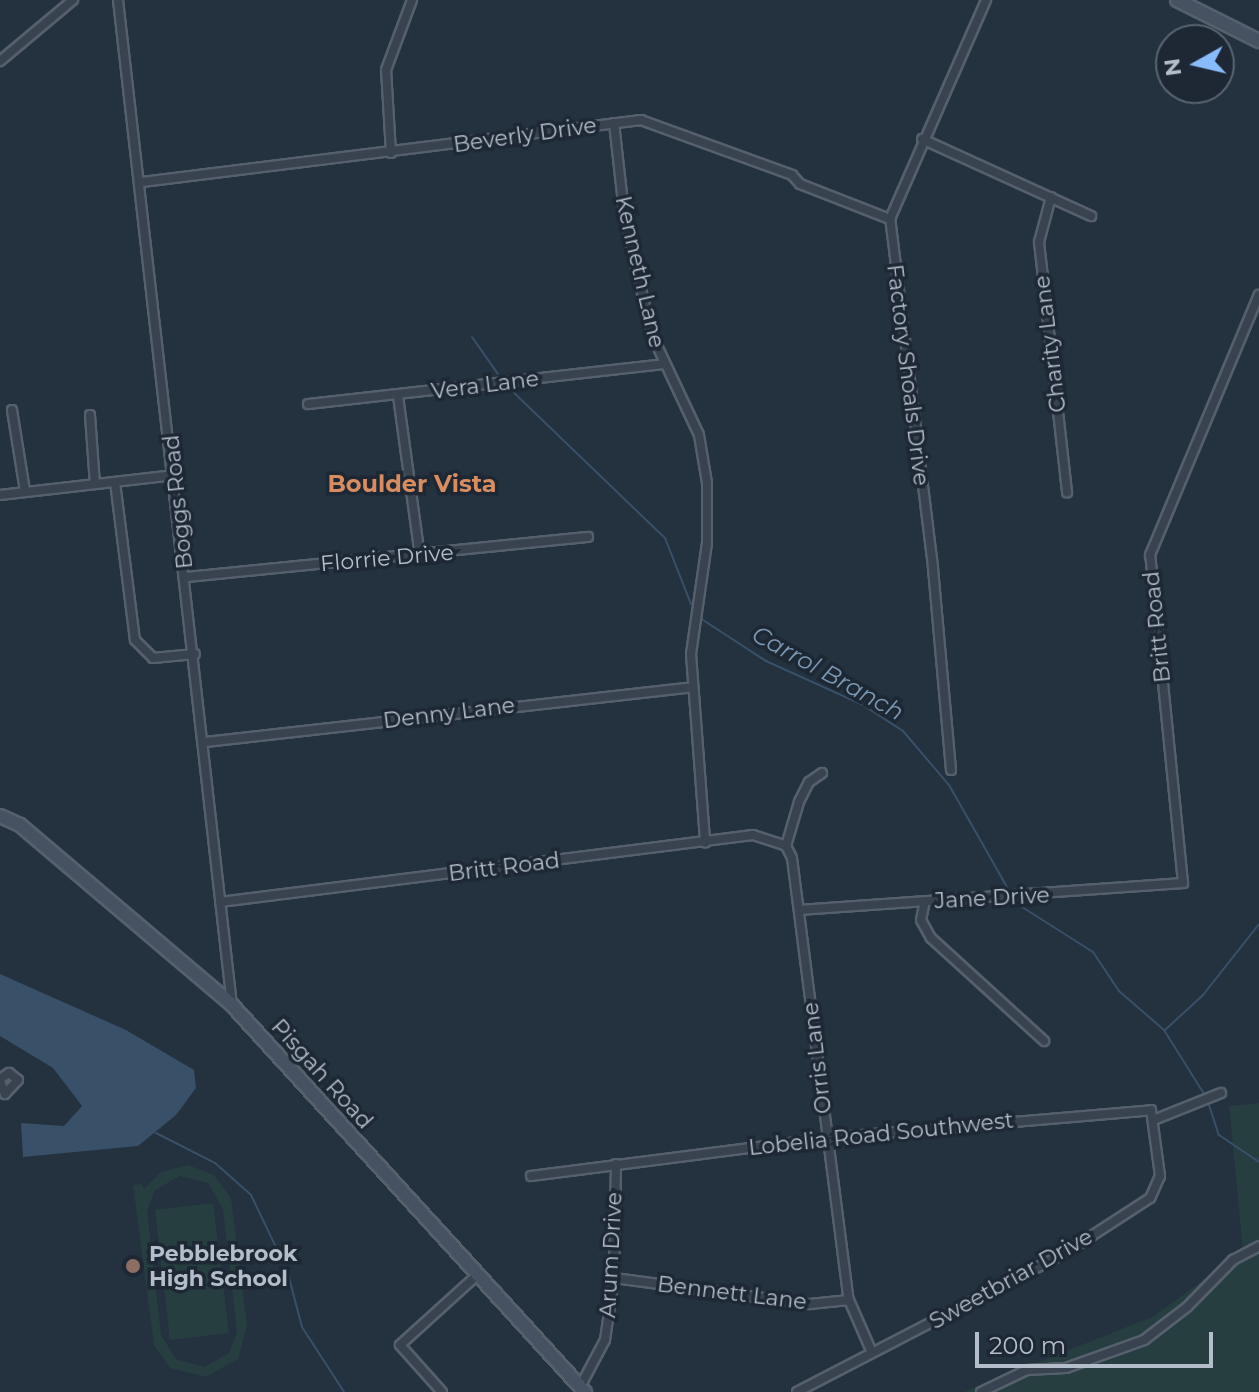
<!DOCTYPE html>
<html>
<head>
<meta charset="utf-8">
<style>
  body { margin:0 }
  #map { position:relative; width:1259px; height:1392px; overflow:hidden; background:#24313f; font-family:Montserrat,sans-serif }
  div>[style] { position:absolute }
  .green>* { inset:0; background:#263e40 }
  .water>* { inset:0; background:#385068 }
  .stream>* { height:2px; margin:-1px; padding:0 1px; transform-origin:1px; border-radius:1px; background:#385068 }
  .roads { filter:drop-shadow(2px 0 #56606d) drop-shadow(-2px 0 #56606d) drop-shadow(0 2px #56606d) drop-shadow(0 -2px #56606d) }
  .street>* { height:8px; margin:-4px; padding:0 4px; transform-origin:4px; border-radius:4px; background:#38434f }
  .secondary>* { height:12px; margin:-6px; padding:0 6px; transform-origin:6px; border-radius:6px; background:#465262 }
  .dots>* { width:22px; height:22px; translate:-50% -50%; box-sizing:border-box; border:4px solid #1d2834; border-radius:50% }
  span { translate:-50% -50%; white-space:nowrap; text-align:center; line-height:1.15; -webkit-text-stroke:7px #1d2834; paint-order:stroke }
  .street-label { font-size:22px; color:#b4bdca }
  .poi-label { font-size:22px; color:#b4bdca; font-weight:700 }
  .left { translate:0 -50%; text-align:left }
  .neighbourhood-label { font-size:24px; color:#d88d61; font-weight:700 }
  .water-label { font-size:24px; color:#7b96b2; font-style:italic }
  .north { position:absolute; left:1155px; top:24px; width:80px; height:80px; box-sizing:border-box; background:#1d2834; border:2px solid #596470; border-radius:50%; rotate:262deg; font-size:22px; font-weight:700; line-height:32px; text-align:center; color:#b4bdca }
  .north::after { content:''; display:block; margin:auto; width:28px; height:36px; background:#88bbfa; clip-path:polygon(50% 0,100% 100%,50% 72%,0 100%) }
  .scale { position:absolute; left:975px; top:1332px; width:238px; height:36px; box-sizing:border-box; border:4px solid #b4bdca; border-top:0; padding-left:10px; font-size:24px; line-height:28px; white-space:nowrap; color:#b4bdca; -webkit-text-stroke:6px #1d2834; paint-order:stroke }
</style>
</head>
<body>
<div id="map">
  <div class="green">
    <i style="clip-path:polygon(1259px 1103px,1259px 1392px,964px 1392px,1154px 1316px,1243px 1251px,1229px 1106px)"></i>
    <i style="clip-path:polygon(evenodd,188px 1165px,214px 1175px,231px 1198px,247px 1325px,238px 1359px,206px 1377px,170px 1368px,154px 1345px,133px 1185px,142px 1184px,144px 1189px,161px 1172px,188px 1165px,180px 1176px,208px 1183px,223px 1209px,237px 1332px,229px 1353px,204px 1367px,176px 1359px,161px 1335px,147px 1211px,155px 1190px,180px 1176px)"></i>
    <i style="clip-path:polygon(213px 1203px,229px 1333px,170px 1340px,155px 1210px)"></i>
  </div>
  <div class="water">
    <i style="clip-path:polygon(0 974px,126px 1030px,194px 1070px,196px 1088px,176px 1115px,138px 1146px,23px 1157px,21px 1123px,64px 1126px,82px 1106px,53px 1068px,0 1036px)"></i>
  </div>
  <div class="stream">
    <i style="left:472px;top:337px;width:45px;rotate:54.9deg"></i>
    <i style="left:509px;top:388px;width:216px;rotate:43.9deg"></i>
    <i style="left:665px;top:538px;width:71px;rotate:68.5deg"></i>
    <i style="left:700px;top:618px;width:79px;rotate:33.1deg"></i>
    <i style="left:766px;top:661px;width:107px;rotate:24.4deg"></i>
    <i style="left:863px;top:705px;width:48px;rotate:33deg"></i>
    <i style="left:903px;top:731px;width:71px;rotate:49.6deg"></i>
    <i style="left:949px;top:785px;width:120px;rotate:60.4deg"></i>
    <i style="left:1022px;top:907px;width:84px;rotate:32.4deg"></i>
    <i style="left:1093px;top:952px;width:47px;rotate:56.3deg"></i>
    <i style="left:1119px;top:991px;width:60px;rotate:40.9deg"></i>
    <i style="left:1164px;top:1030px;width:79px;rotate:57.9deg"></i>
    <i style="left:1165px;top:1030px;width:52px;rotate:-42.6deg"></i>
    <i style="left:1203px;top:995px;width:90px;rotate:-51.7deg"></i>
    <i style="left:1208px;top:1102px;width:35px;rotate:72deg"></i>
    <i style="left:1219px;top:1135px;width:48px;rotate:34deg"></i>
    <i style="left:156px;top:1133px;width:66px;rotate:27deg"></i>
    <i style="left:215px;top:1163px;width:48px;rotate:41.6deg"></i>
    <i style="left:251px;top:1195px;width:83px;rotate:64.4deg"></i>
    <i style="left:287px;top:1270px;width:59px;rotate:75.3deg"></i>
    <i style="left:302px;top:1327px;width:77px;rotate:57.1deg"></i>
  </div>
  <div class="roads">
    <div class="street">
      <i style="left:118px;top:0;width:1011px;rotate:83.53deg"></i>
      <i style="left:0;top:61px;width:95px;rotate:-39.9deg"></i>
      <i style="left:614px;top:123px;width:99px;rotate:83.6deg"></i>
      <i style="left:625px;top:221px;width:117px;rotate:76.7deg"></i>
      <i style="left:652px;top:335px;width:110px;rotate:64.8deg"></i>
      <i style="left:699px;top:435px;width:49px;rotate:80.5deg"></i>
      <i style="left:707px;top:483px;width:60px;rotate:90deg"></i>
      <i style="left:707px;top:543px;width:112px;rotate:98.2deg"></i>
      <i style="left:691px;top:654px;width:189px;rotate:85.7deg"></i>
      <i style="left:922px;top:139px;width:186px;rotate:24.5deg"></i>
      <i style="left:391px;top:153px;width:83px;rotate:-93.4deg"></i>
      <i style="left:386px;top:70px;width:75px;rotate:-69.6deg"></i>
      <i style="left:142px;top:182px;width:503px;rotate:-7.08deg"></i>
      <i style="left:641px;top:120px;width:161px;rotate:20deg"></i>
      <i style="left:792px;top:175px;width:12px;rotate:48deg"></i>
      <i style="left:800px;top:184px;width:97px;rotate:21.3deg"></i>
      <i style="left:1051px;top:197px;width:47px;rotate:104.9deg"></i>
      <i style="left:1039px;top:242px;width:252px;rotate:83.6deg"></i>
      <i style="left:398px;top:396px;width:162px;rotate:82.2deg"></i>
      <i style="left:308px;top:404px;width:356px;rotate:-6.4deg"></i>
      <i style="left:12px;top:410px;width:82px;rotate:80.9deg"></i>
      <i style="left:90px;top:415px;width:69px;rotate:85.9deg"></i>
      <i style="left:115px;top:482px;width:159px;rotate:82.8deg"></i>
      <i style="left:135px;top:640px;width:25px;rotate:45deg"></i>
      <i style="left:153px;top:658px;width:42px;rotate:-5.4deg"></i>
      <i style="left:0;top:495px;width:176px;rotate:-6.5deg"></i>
      <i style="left:186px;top:577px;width:404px;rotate:-5.7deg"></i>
      <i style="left:205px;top:742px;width:491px;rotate:-6.4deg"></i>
      <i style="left:951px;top:770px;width:204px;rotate:-95.1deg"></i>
      <i style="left:933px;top:567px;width:351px;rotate:-97deg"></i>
      <i style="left:890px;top:219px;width:239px;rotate:-66.3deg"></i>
      <i style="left:822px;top:773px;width:16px;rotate:145deg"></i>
      <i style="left:809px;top:782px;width:22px;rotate:117deg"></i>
      <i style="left:799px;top:802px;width:46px;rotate:106.5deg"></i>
      <i style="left:786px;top:846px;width:13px;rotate:63deg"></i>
      <i style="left:792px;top:858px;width:446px;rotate:82.7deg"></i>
      <i style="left:849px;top:1300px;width:55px;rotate:66.3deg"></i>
      <i style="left:925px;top:901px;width:19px;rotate:102deg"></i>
      <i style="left:921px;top:920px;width:21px;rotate:61deg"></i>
      <i style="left:931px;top:938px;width:153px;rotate:42.3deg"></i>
      <i style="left:220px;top:902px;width:537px;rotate:-7.16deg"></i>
      <i style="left:753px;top:835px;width:35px;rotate:18deg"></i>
      <i style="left:799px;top:910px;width:385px;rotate:-4deg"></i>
      <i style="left:1183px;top:883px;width:330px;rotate:-95.7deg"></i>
      <i style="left:1150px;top:555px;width:282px;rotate:-67.3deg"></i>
      <i style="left:0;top:1079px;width:11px;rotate:-34deg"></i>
      <i style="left:9px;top:1073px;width:11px;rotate:38deg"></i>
      <i style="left:18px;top:1080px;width:19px;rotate:133deg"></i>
      <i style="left:5px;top:1094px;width:14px;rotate:-111deg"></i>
      <i style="left:1156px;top:1119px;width:70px;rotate:-21.8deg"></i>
      <i style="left:531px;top:1176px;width:298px;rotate:-7.3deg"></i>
      <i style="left:827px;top:1138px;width:325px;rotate:-4.9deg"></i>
      <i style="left:1151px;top:1110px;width:67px;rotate:82.2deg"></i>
      <i style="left:1160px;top:1176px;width:24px;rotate:114deg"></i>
      <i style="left:1150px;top:1198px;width:99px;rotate:147deg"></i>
      <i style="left:1067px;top:1252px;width:304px;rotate:152.6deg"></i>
      <i style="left:614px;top:1278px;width:198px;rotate:7.6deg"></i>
      <i style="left:810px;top:1304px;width:39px;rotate:-6deg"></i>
      <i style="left:580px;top:1387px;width:53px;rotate:-62deg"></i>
      <i style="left:605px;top:1340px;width:63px;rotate:-81.7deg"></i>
      <i style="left:614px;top:1278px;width:114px;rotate:-89deg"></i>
      <i style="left:442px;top:1392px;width:63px;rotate:-131.8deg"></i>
      <i style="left:400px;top:1345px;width:101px;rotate:-42.2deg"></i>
      <i style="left:981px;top:1392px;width:51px;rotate:-25.6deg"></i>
      <i style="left:1027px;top:1370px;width:39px;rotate:-3deg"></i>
      <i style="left:1066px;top:1368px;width:83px;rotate:-19.7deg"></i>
      <i style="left:1144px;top:1340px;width:54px;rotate:-37.5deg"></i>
      <i style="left:1187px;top:1307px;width:66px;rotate:-45.6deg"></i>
      <i style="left:1233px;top:1260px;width:30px;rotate:-28deg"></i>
    </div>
    <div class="secondary">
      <i style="left:1177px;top:0;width:92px;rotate:26.6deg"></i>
      <i style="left:0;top:816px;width:22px;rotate:24deg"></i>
      <i style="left:20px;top:825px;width:278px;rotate:40.3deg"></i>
      <i style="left:232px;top:1005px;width:524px;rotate:47.63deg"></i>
    </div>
  </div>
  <div class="dots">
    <i style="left:133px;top:1266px;background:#8d6e63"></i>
  </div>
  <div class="street-label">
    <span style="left:525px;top:135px;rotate:-8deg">Beverly Drive</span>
    <span style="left:640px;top:272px;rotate:77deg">Kenneth Lane</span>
    <span style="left:1050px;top:344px;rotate:-97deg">Charity Lane</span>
    <span style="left:908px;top:375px;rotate:83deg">Factory Shoals Drive</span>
    <span style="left:485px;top:385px;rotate:-7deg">Vera Lane</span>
    <span style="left:178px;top:502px;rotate:-96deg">Boggs Road</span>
    <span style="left:387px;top:558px;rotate:-5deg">Florrie Drive</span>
    <span style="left:1157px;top:627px;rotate:-96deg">Britt Road</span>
    <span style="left:449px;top:713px;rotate:-7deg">Denny Lane</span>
    <span style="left:504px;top:867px;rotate:-7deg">Britt Road</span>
    <span style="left:992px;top:898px;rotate:-3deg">Jane Drive</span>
    <span style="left:817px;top:1058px;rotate:-97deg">Orris Lane</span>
    <span style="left:322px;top:1074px;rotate:48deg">Pisgah Road</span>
    <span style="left:881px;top:1134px;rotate:-6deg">Lobelia Road Southwest</span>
    <span style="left:611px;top:1255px;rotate:-87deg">Arum Drive</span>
    <span style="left:1011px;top:1279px;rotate:-29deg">Sweetbriar Drive</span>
    <span style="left:732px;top:1293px;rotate:7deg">Bennett Lane</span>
  </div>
  <div class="poi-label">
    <span class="left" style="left:149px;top:1266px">Pebblebrook<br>High School</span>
  </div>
  <div class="neighbourhood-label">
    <span style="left:412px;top:484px">Boulder Vista</span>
  </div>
  <div class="water-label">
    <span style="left:828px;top:673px;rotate:29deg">Carrol Branch</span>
  </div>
  <div class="north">N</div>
  <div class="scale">200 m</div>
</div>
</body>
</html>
